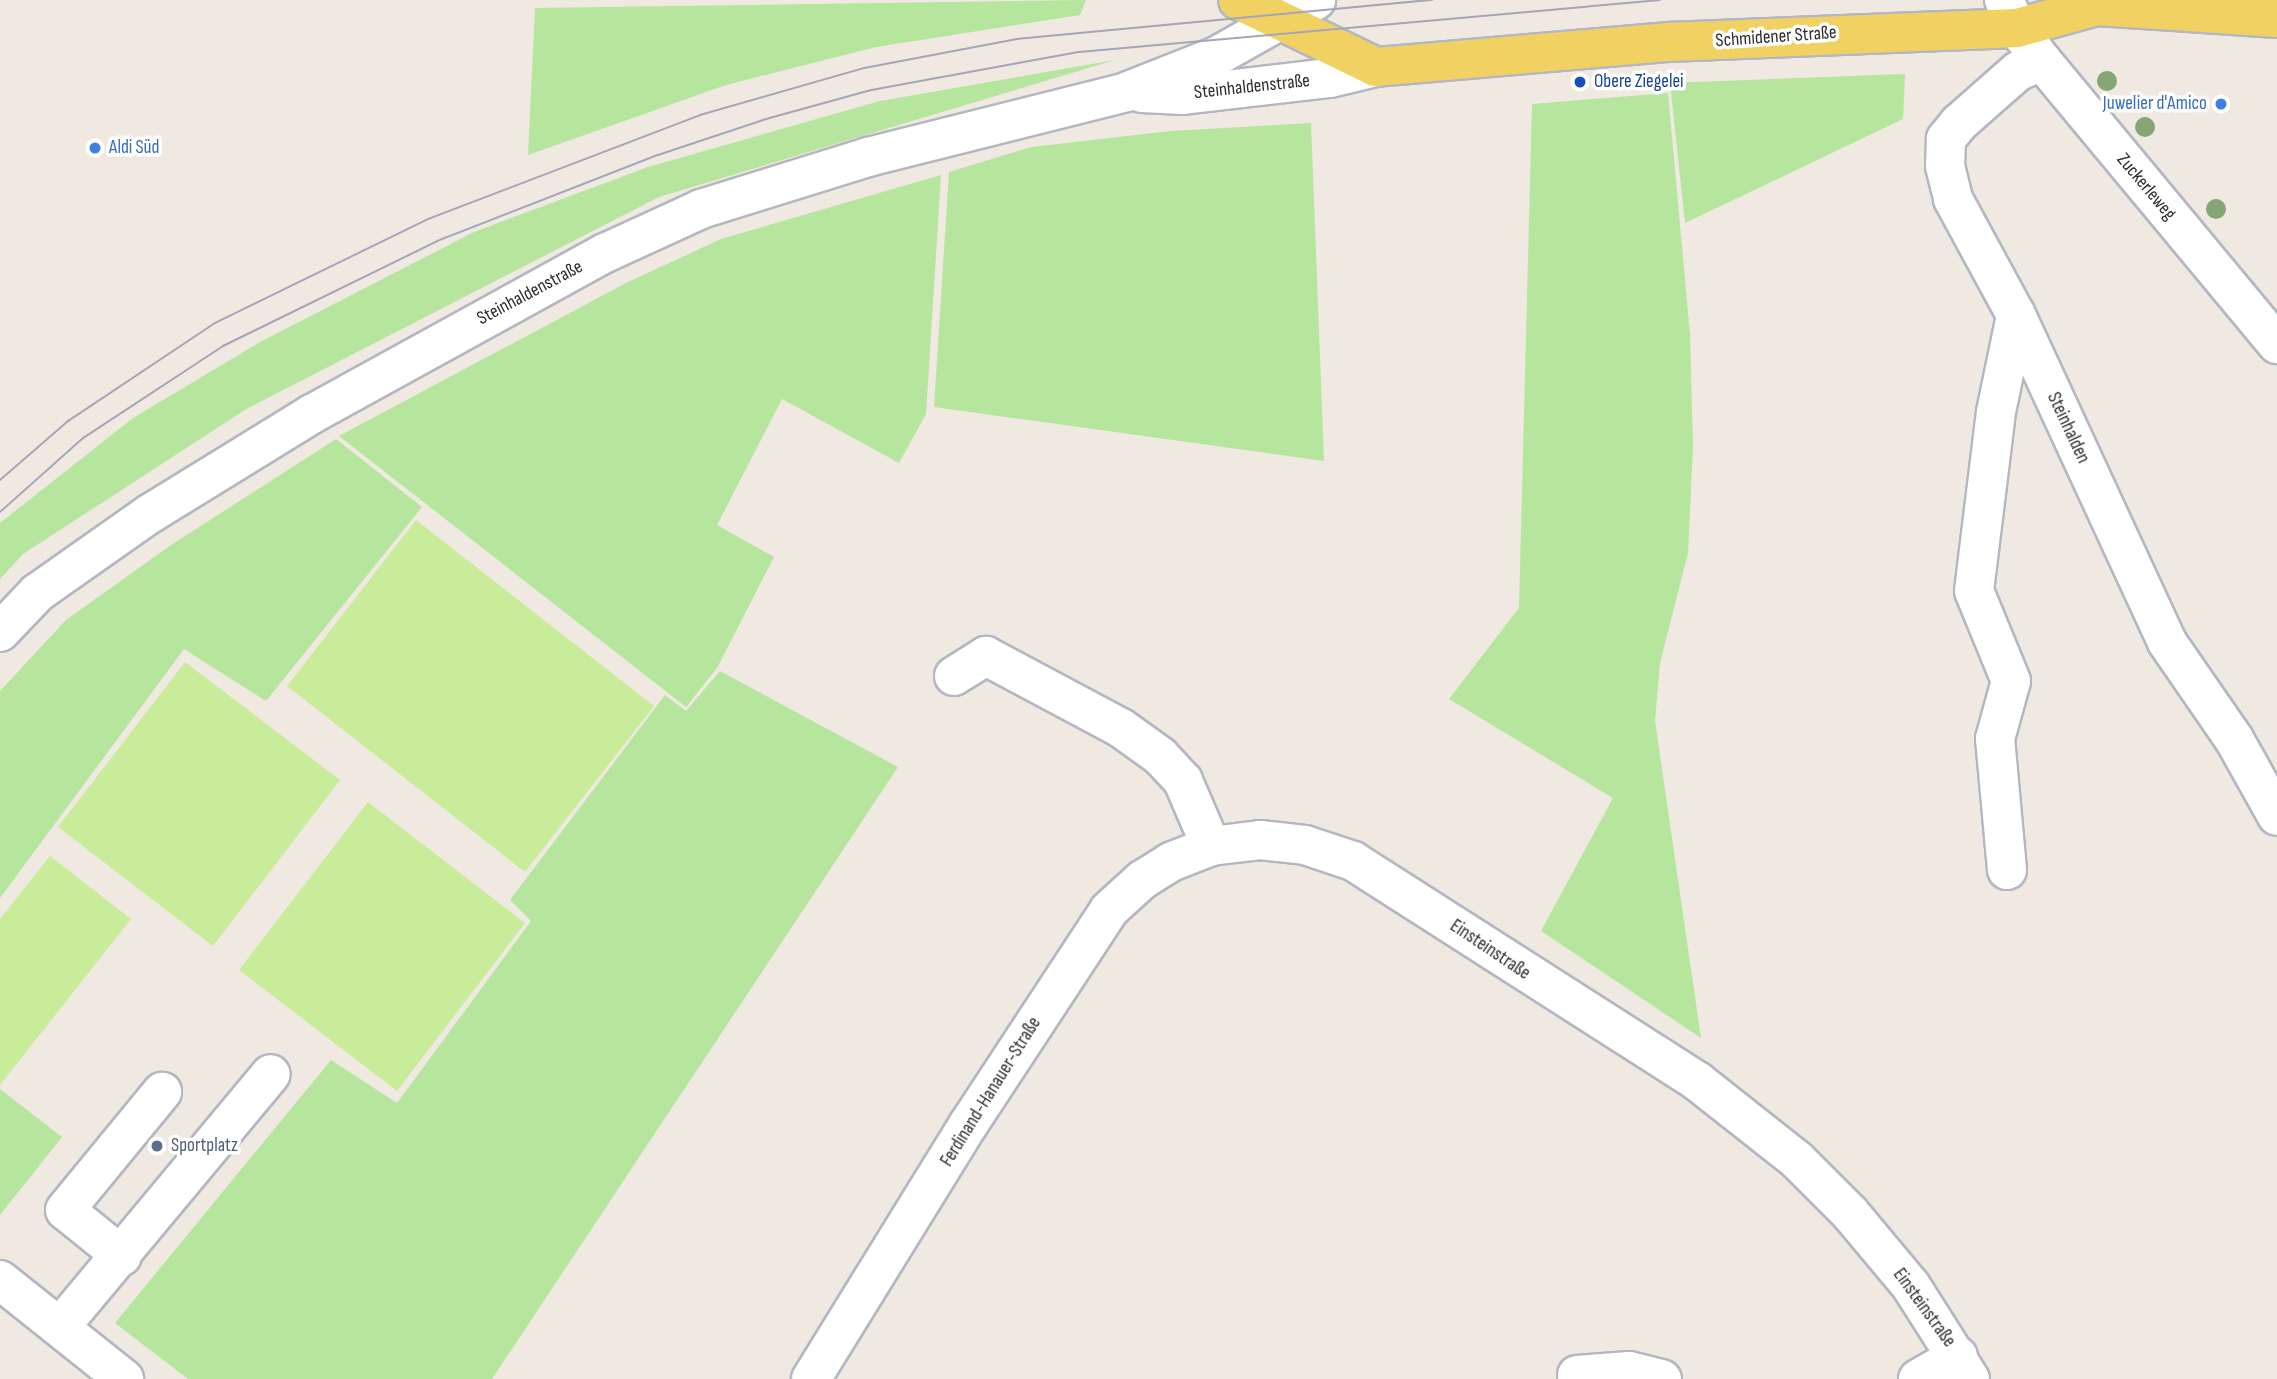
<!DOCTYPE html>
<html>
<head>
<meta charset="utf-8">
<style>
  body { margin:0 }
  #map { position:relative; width:2277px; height:1379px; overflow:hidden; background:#efe9e1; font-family:"Sofia Sans Condensed",sans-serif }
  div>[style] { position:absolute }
  .green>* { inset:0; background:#b6e59e }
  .pitch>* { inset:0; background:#c9ec9a }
  .roads { filter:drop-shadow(2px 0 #b4b7c1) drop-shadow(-2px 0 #b4b7c1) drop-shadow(0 2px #b4b7c1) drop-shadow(0 -2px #b4b7c1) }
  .minor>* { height:38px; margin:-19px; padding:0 19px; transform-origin:19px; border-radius:19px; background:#fff }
  .major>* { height:38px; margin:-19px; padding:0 19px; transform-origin:19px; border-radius:19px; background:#f2d163 }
  .tram>* { height:2px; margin:-1px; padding:0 1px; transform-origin:1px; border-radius:1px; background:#a3a6b8 }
  .trees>* { width:20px; height:20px; margin:-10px; border-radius:50%; background:#84a574 }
  .dots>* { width:19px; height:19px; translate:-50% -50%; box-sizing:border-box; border:4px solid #fff; border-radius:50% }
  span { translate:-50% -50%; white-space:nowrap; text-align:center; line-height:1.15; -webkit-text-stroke:7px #fff; paint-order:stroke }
  .street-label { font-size:19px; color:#2e2e2e }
  .transit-label { font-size:19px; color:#164399 }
  .left { translate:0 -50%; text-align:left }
  .shop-label { font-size:19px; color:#366cbe }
  .right { translate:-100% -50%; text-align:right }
  .service-label { font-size:19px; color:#4e5e75 }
</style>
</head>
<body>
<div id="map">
  <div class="green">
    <i style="clip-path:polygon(1086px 0,1080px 15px,876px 47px,726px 85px,528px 155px,535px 8px)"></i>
    <i style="clip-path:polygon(1115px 60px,659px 197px,248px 408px,23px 554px,0 579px,0 523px,133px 418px,262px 341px,474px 232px,648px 167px,880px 101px)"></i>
    <i style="clip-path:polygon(1905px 74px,1903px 119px,1685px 223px,1670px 83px)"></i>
    <i style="clip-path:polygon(1668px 93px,1690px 334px,1693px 446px,1688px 553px,1660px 663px,1655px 721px,1701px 1038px,1541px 931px,1613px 798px,1449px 699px,1519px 608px,1532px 104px)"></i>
    <i style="clip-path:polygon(1311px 123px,1324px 461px,934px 407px,949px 172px,1031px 147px,1171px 131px)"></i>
    <i style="clip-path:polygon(941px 175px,926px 414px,899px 463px,782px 399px,717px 525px,774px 557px,717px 668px,686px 707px,339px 436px,626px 283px,721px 239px)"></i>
    <i style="clip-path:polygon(336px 439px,422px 507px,266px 701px,184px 649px,0 898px,0 691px,66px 620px,171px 545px)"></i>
    <i style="clip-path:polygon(720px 671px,898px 767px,492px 1379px,188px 1379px,115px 1323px,331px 1060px,397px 1103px,531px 921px,510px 900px,665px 695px,686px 711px)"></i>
    <i style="clip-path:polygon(0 1089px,62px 1137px,0 1215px)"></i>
  </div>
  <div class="pitch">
    <i style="clip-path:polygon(416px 520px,654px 706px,525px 872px,287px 686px)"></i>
    <i style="clip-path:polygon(185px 662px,340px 780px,213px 946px,58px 827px)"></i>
    <i style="clip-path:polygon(368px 802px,525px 923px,397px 1091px,239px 970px)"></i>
    <i style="clip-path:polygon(50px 856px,131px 919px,0 1085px,0 919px)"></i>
  </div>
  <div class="roads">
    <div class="minor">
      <i style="left:2004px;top:0;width:31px;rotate:65deg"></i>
      <i style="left:2017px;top:28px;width:41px;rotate:52.9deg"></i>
      <i style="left:2042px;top:61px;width:368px;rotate:50.3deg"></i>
      <i style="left:2042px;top:61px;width:26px;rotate:157deg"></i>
      <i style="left:2018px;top:71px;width:79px;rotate:138.6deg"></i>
      <i style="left:1959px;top:123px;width:21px;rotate:129deg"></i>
      <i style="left:1946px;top:139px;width:27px;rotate:92deg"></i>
      <i style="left:1945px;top:166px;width:34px;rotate:76deg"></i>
      <i style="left:1953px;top:199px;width:132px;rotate:61.5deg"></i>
      <i style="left:2016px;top:315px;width:360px;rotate:65.2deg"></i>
      <i style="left:2167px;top:642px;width:118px;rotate:55.4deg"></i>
      <i style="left:2234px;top:739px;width:88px;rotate:60.8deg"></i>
      <i style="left:1142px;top:93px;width:41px;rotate:2.8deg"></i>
      <i style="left:1183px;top:95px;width:148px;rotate:-6.6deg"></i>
      <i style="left:1330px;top:78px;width:47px;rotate:-13.4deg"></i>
      <i style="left:0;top:632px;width:54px;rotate:-46.5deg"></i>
      <i style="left:37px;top:593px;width:139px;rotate:-35.1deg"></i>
      <i style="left:151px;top:513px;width:189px;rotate:-31.6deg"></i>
      <i style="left:312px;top:414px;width:334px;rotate:-28.8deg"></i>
      <i style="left:605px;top:253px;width:106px;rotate:-24.6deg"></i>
      <i style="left:701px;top:209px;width:175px;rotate:-17.3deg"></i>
      <i style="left:868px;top:157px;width:266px;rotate:-14.1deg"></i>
      <i style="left:1126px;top:92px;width:98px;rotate:-21.6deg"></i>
      <i style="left:1217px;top:56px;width:114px;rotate:-29.5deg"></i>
      <i style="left:954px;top:676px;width:38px;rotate:-32deg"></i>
      <i style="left:986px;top:656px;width:153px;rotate:28.1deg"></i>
      <i style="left:1121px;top:728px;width:48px;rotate:35.7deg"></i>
      <i style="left:1160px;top:756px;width:34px;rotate:47deg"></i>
      <i style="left:1183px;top:781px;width:71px;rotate:66.7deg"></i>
      <i style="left:2007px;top:870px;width:132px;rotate:-95.2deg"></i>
      <i style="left:1995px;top:739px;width:60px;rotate:-74.6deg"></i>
      <i style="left:2011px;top:681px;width:97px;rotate:-112.3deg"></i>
      <i style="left:1974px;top:591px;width:180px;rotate:-83deg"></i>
      <i style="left:1996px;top:412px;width:99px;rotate:-78.3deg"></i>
      <i style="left:122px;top:1256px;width:73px;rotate:-141.1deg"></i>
      <i style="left:65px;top:1210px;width:153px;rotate:-50.6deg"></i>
      <i style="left:0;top:1280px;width:159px;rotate:38.6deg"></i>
      <i style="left:60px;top:1327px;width:329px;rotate:-50.2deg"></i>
      <i style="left:1577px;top:1375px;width:52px;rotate:-4.4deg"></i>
      <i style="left:1629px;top:1371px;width:34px;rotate:14deg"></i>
      <i style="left:811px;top:1379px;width:299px;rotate:-58.3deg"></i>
      <i style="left:968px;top:1125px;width:257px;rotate:-56.7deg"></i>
      <i style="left:1109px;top:910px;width:45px;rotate:-42.3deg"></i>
      <i style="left:1142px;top:880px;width:36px;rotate:-32deg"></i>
      <i style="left:1173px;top:861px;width:41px;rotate:-21.5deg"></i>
      <i style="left:1211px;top:846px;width:49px;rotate:-7deg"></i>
      <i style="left:1260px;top:840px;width:45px;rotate:6.3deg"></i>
      <i style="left:1305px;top:845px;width:51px;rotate:18.4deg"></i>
      <i style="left:1353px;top:861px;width:408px;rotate:32.6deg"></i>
      <i style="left:1697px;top:1081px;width:127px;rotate:38.3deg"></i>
      <i style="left:1797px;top:1160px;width:75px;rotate:45deg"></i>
      <i style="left:1850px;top:1213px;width:95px;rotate:50.1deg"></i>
      <i style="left:1911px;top:1286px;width:110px;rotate:57.6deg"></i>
      <i style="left:1918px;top:1379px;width:46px;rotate:-29.9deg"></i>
    </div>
    <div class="major">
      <i style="left:1238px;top:0;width:153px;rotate:25.9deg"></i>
      <i style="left:1376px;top:67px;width:293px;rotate:-4.9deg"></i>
      <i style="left:1668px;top:42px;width:349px;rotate:-2.3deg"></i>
      <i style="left:2017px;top:28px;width:83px;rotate:-15.4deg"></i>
      <i style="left:2097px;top:6px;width:180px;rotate:3.8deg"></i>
    </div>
  </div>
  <div class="tram">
    <i style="left:0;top:480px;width:90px;rotate:-40.9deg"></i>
    <i style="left:68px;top:421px;width:177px;rotate:-33.7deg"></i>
    <i style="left:215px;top:323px;width:237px;rotate:-26deg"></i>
    <i style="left:428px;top:219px;width:291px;rotate:-20.9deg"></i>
    <i style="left:700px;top:115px;width:171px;rotate:-16deg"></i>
    <i style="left:864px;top:68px;width:156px;rotate:-10.7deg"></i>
    <i style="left:1017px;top:39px;width:417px;rotate:-5.4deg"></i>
    <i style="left:0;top:512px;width:111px;rotate:-41.7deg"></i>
    <i style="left:83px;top:438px;width:168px;rotate:-33.3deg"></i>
    <i style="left:223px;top:346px;width:238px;rotate:-26.1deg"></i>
    <i style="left:437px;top:241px;width:237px;rotate:-21.3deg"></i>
    <i style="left:658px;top:155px;width:114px;rotate:-18.4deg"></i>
    <i style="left:766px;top:119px;width:109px;rotate:-15.4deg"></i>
    <i style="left:871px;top:90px;width:211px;rotate:-10.4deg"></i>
    <i style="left:1079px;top:52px;width:583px;rotate:-5.11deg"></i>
  </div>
  <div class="trees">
    <i style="left:2107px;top:81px"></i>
    <i style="left:2145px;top:127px"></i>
    <i style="left:2216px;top:209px"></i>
  </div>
  <div class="dots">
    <i style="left:1580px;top:82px;background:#1a4fb4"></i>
    <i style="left:2221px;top:104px;background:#3f7fe0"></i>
    <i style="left:95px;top:148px;background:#3f7fe0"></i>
    <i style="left:157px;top:1146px;background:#5c6f8a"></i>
  </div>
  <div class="street-label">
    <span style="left:1776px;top:37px;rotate:-4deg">Schmidener Straße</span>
    <span style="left:1252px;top:87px;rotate:-6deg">Steinhaldenstraße</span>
    <span style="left:2146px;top:187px;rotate:50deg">Zuckerleweg</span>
    <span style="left:530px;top:293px;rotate:-28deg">Steinhaldenstraße</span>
    <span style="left:2068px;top:428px;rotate:65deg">Steinhalden</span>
    <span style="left:1490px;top:950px;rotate:34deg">Einsteinstraße</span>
    <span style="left:991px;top:1092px;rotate:-58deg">Ferdinand-Hanauer-Straße</span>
    <span style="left:1924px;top:1308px;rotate:54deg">Einsteinstraße</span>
  </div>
  <div class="transit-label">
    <span class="left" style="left:1594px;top:82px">Obere Ziegelei</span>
  </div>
  <div class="shop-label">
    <span class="right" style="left:2207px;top:104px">Juwelier d'Amico</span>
    <span class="left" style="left:109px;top:148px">Aldi Süd</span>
  </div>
  <div class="service-label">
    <span class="left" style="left:171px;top:1146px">Sportplatz</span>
  </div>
</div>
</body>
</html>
